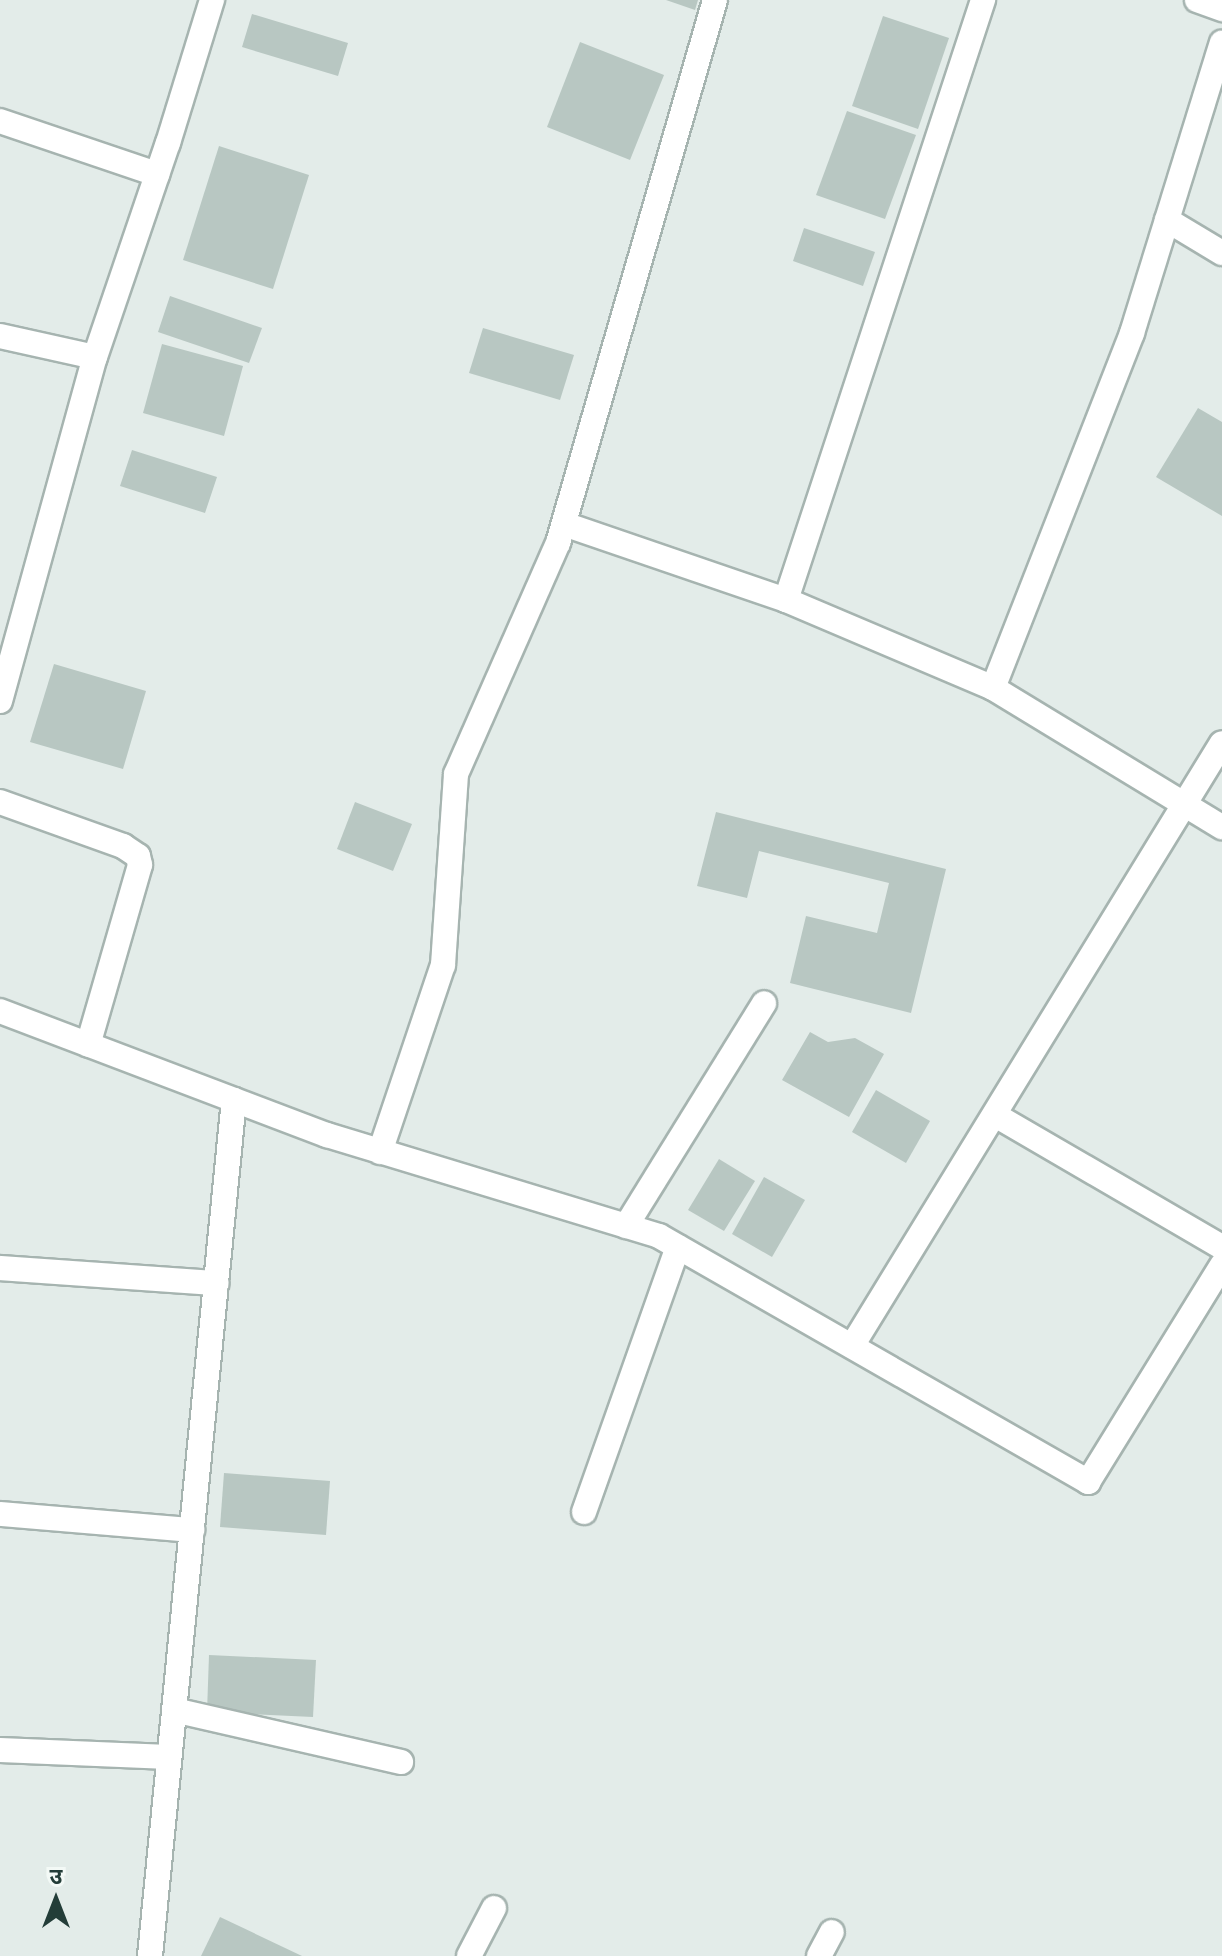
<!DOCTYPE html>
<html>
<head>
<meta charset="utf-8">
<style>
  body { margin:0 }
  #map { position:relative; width:1222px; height:1956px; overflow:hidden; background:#e3ece9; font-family:Quicksand,"Noto Sans Devanagari",sans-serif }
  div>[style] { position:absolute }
  .building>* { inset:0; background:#b8c7c2 }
  .roads { filter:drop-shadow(2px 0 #a6b4b0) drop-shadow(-2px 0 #a6b4b0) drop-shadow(0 2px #a6b4b0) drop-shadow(0 -2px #a6b4b0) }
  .minor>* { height:24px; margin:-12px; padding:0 12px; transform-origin:12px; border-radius:12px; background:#fff }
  span { translate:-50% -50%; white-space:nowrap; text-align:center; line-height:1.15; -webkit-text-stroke:6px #f3f9f6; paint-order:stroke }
  .north { position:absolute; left:16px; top:1860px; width:80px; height:80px; -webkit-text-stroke:6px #f3f9f6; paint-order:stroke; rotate:0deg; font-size:22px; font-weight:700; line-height:32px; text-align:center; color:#233d38 }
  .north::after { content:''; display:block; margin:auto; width:28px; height:36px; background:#233d38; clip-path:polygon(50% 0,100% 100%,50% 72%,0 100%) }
</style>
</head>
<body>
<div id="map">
  <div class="building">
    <i style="clip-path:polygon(666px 0,698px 0,695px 10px)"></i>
    <i style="clip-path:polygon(252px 14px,348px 43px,338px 76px,242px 47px)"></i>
    <i style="clip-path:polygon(883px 16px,949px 38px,918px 129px,852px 106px)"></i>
    <i style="clip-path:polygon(580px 42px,664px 75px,630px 160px,547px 127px)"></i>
    <i style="clip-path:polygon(847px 111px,916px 135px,885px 219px,816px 195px)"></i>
    <i style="clip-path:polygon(219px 146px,309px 175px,273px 289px,183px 260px)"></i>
    <i style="clip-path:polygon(804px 228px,875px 252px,863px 286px,793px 261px)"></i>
    <i style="clip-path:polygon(170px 296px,262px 328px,249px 363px,158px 332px)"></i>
    <i style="clip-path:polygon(483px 328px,574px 355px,560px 400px,469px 373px)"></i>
    <i style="clip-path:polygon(162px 344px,243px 366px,224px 436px,143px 413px)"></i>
    <i style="clip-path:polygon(1198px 408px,1222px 422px,1222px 516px,1156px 477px)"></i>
    <i style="clip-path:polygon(132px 450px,217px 477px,205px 513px,120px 486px)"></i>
    <i style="clip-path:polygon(54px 664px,146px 691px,123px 769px,30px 742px)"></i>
    <i style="clip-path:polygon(355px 802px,412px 824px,393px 871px,337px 849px)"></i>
    <i style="clip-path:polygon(716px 812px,946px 869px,911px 1013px,790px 983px,806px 916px,877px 933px,889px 883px,759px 851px,747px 898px,697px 886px)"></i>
    <i style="clip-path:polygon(810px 1032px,828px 1042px,855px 1038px,884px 1054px,849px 1117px,782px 1080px)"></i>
    <i style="clip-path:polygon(876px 1090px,930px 1121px,906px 1163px,852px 1132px)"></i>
    <i style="clip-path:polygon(719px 1159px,755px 1181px,724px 1231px,688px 1210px)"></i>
    <i style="clip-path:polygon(764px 1177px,805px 1200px,772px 1257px,732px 1234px)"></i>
    <i style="clip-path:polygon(224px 1473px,330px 1481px,326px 1535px,220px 1527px)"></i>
    <i style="clip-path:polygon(209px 1655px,316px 1660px,313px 1717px,207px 1712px)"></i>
    <i style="clip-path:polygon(220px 1917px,302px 1956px,201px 1956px)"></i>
  </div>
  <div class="roads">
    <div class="minor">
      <i style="left:1197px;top:0;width:27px;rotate:20deg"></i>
      <i style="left:0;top:121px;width:166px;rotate:18.7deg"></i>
      <i style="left:1167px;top:220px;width:64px;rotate:31deg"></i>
      <i style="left:0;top:336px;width:97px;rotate:12.5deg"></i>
      <i style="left:564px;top:524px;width:235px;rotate:18.9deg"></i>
      <i style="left:786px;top:600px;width:225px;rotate:23deg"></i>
      <i style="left:993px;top:688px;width:268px;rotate:31.3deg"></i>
      <i style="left:786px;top:600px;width:632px;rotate:-71.82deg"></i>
      <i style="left:993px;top:688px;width:381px;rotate:-68.6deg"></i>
      <i style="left:1132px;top:333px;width:304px;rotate:-72.8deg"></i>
      <i style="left:0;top:701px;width:357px;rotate:-74.6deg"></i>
      <i style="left:95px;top:357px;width:226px;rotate:-71.2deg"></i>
      <i style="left:168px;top:143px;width:150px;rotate:-72.9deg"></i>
      <i style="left:0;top:802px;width:131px;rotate:19.7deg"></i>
      <i style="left:123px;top:846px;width:18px;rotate:34deg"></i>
      <i style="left:138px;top:856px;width:9px;rotate:77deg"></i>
      <i style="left:140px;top:865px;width:187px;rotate:106.1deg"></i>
      <i style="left:0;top:1011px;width:350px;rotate:20.8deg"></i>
      <i style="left:327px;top:1135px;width:347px;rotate:16.9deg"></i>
      <i style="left:659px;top:1236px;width:495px;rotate:29.8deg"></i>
      <i style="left:1088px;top:1482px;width:255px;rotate:-58.3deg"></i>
      <i style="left:995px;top:1115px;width:263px;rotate:30.2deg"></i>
      <i style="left:380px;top:1152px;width:197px;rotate:-71.4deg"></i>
      <i style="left:443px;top:965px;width:191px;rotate:-86.1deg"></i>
      <i style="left:456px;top:774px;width:253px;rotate:-66.2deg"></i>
      <i style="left:558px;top:543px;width:565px;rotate:-73.87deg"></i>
      <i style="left:626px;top:1226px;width:262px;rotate:-58.2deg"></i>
      <i style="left:0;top:1268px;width:217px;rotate:4deg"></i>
      <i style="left:852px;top:1346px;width:707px;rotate:-58.47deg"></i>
      <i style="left:584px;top:1512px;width:281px;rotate:-70.5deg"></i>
      <i style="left:0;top:1514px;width:193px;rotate:4.8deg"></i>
      <i style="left:174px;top:1710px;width:233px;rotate:12.9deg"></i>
      <i style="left:0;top:1750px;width:169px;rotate:2.4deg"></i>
      <i style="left:150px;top:1956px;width:860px;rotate:-84.4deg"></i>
      <i style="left:469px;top:1956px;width:54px;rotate:-62.5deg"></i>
      <i style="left:819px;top:1956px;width:27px;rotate:-62deg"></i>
    </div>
  </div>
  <div class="north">उ</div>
</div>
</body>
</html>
